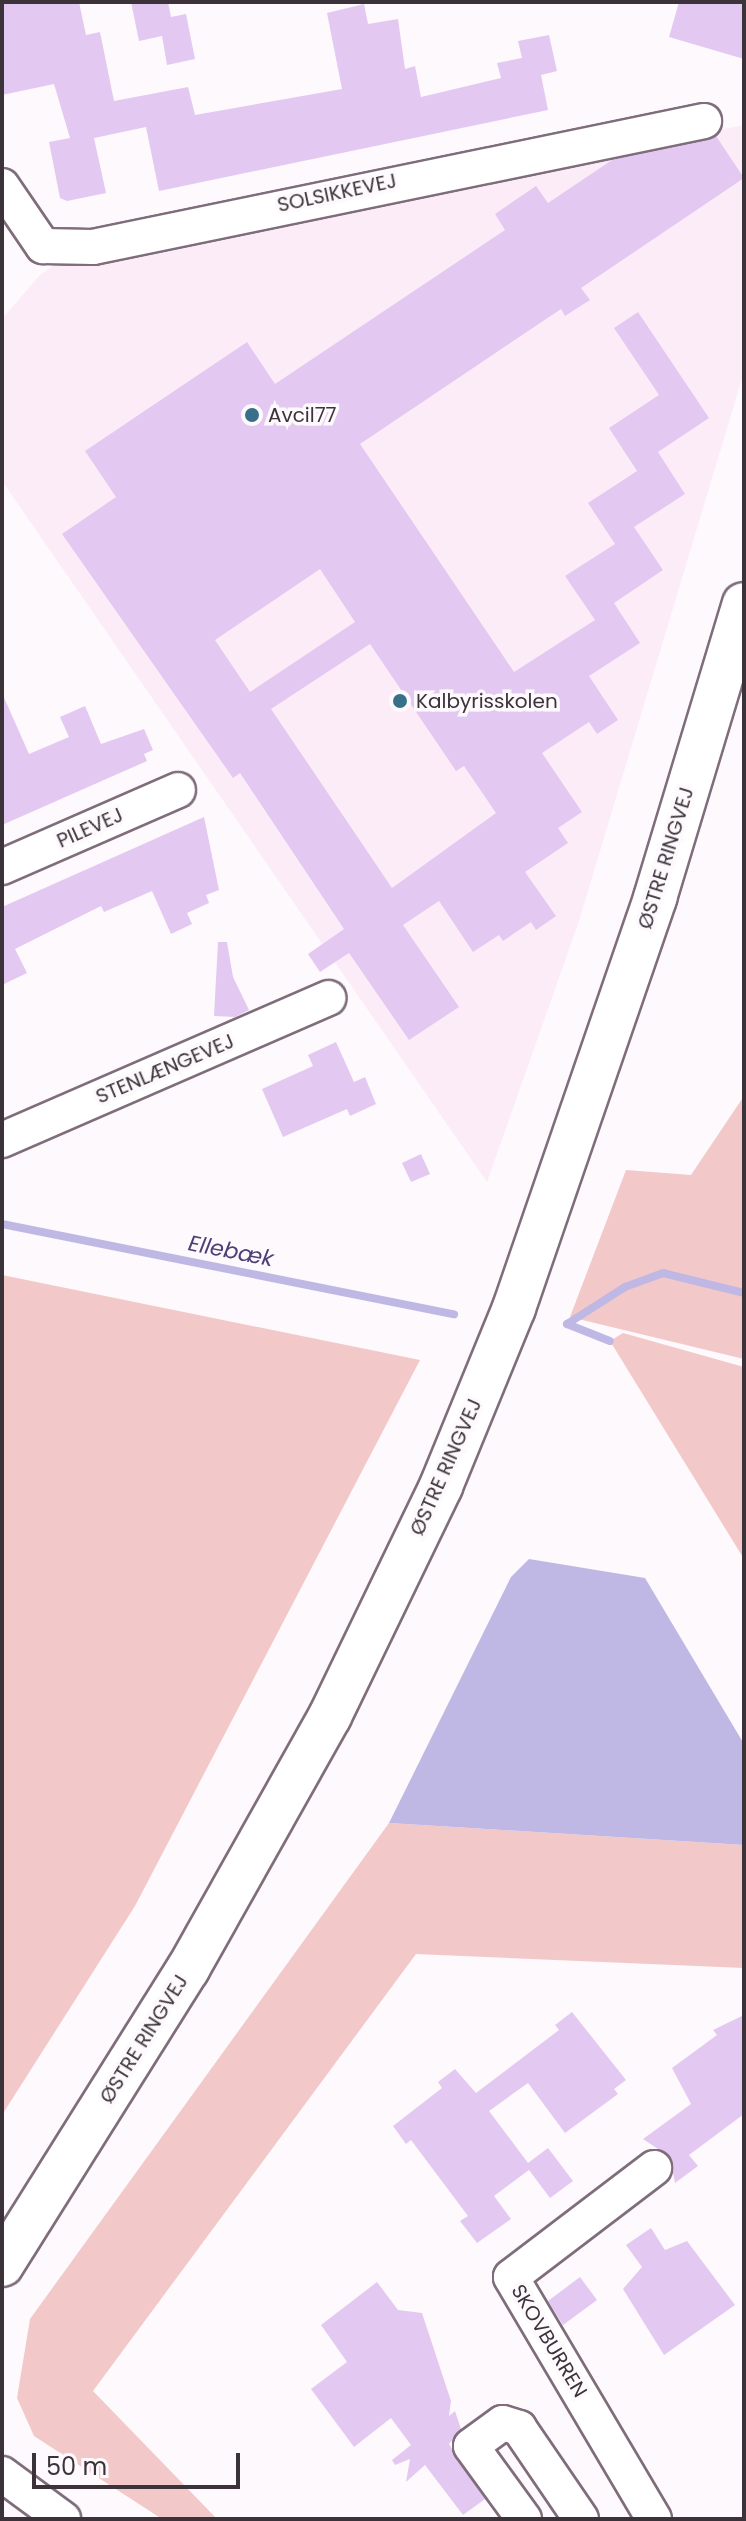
<!DOCTYPE html>
<html>
<head>
<meta charset="utf-8">
<style>
  body { margin:0 }
  #map { position:relative; width:746px; height:2521px; overflow:hidden; background:#fdf9fc; font-family:Poppins,sans-serif }
  div>[style] { position:absolute }
  .built>* { inset:0; background:#fcecf8 }
  .green>* { inset:0; background:#f2c8c9 }
  .water>* { inset:0; background:#c0b8e4 }
  .stream>* { height:8px; margin:-4px; padding:0 4px; transform-origin:4px; border-radius:4px; background:#c0b8e4 }
  .building>* { inset:0; background:#e3c9f1 }
  .roads { filter:drop-shadow(2px 0 #7f6d7b) drop-shadow(-2px 0 #7f6d7b) drop-shadow(0 2px #7f6d7b) drop-shadow(0 -2px #7f6d7b) }
  .minor>* { height:34px; margin:-17px; padding:0 17px; transform-origin:17px; border-radius:17px; background:#fff }
  .tertiary>* { height:42px; margin:-21px; padding:0 21px; transform-origin:21px; border-radius:21px; background:#fff }
  .dots>* { width:22px; height:22px; translate:-50% -50%; box-sizing:border-box; border:4px solid #fdf9fc; border-radius:50% }
  span { translate:-50% -50%; white-space:nowrap; text-align:center; line-height:1.15; -webkit-text-stroke:7px #fdf9fc; paint-order:stroke }
  .street-label { font-size:20px; color:#3b3339 }
  .poi-label { font-size:20px; color:#3b3339 }
  .left { translate:0 -50%; text-align:left }
  .water-label { font-size:22px; color:#4d4078; font-style:italic }
  .frame { position:absolute; inset:0; border:4px solid #3b3339; pointer-events:none }
  .scale { position:absolute; left:32px; top:2453px; width:208px; height:36px; box-sizing:border-box; border:4px solid #3b3339; border-top:0; padding-left:10px; font-size:24px; line-height:28px; white-space:nowrap; color:#3b3339; -webkit-text-stroke:6px #fdf9fc; paint-order:stroke }
</style>
</head>
<body>
<div id="map">
  <div class="built">
    <i style="clip-path:polygon(744px 125px,744px 372px,579px 921px,487px 1182px,2px 481px,2px 319px,39px 276px,64px 258px)"></i>
  </div>
  <div class="green">
    <i style="clip-path:polygon(744px 1096px,744px 1359px,570px 1317px,626px 1170px,691px 1175px)"></i>
    <i style="clip-path:polygon(2px 1275px,420px 1360px,135px 1906px,2px 2115px)"></i>
    <i style="clip-path:polygon(623px 1333px,744px 1367px,744px 1559px,610px 1341px)"></i>
    <i style="clip-path:polygon(389px 1823px,744px 1845px,744px 1968px,416px 1954px,93px 2391px,217px 2519px,162px 2519px,34px 2436px,17px 2398px,30px 2319px)"></i>
  </div>
  <div class="water">
    <i style="clip-path:polygon(529px 1559px,645px 1578px,744px 1744px,744px 1845px,389px 1823px,511px 1577px)"></i>
  </div>
  <div class="stream">
    <i style="left:2px;top:1224px;width:461px;rotate:11.3deg"></i>
    <i style="left:567px;top:1324px;width:69px;rotate:-32.5deg"></i>
    <i style="left:625px;top:1287px;width:40px;rotate:-20.2deg"></i>
    <i style="left:663px;top:1273px;width:83px;rotate:13.9deg"></i>
    <i style="left:567px;top:1324px;width:46px;rotate:21.6deg"></i>
  </div>
  <div class="building">
    <i style="clip-path:polygon(2px 2px,79px 2px,86px 35px,100px 32px,114px 101px,188px 87px,195px 115px,342px 89px,327px 13px,364px 4px,368px 24px,398px 19px,405px 69px,415px 66px,421px 97px,501px 78px,497px 63px,522px 58px,518px 41px,549px 35px,557px 71px,541px 75px,548px 110px,159px 191px,146px 127px,94px 138px,106px 193px,67px 201px,60px 198px,49px 142px,70px 138px,54px 84px,2px 95px)"></i>
    <i style="clip-path:polygon(131px 2px,168px 2px,171px 17px,186px 14px,195px 59px,167px 65px,162px 36px,139px 41px)"></i>
    <i style="clip-path:polygon(679px 2px,744px 2px,744px 59px,669px 37px)"></i>
    <i style="clip-path:polygon(evenodd,716px 136px,744px 178px,581px 288px,590px 300px,565px 316px,561px 309px,360px 444px,514px 672px,595px 620px,565px 576px,615px 544px,588px 503px,637px 471px,609px 428px,659px 395px,614px 328px,638px 312px,709px 418px,658px 452px,685px 494px,634px 527px,663px 570px,614px 603px,640px 643px,589px 676px,618px 720px,597px 734px,589px 722px,542px 753px,582px 812px,558px 828px,568px 843px,525px 872px,556px 916px,536px 930px,531px 922px,503px 941px,499px 935px,473px 952px,439px 901px,403px 925px,459px 1007px,409px 1040px,349px 953px,320px 972px,308px 954px,344px 929px,240px 773px,233px 778px,62px 534px,116px 497px,85px 451px,247px 342px,275px 384px,505px 230px,495px 214px,536px 186px,548px 203px,612px 160px,716px 136px,320px 569px,355px 622px,250px 692px,215px 640px,320px 569px,716px 136px,370px 644px,456px 771px,464px 766px,496px 813px,392px 888px,271px 709px,370px 644px)"></i>
    <i style="clip-path:polygon(2px 693px,29px 754px,69px 737px,60px 717px,85px 706px,101px 744px,144px 729px,153px 750px,144px 754px,147px 761px,2px 825px)"></i>
    <i style="clip-path:polygon(204px 817px,219px 890px,206px 895px,209px 903px,187px 913px,192px 924px,171px 934px,152px 891px,104px 912px,101px 906px,15px 949px,27px 973px,2px 985px,2px 907px)"></i>
    <i style="clip-path:polygon(218px 942px,227px 942px,233px 977px,249px 1010px,235px 1017px,214px 1016px)"></i>
    <i style="clip-path:polygon(336px 1042px,354px 1082px,365px 1077px,376px 1104px,350px 1116px,347px 1109px,283px 1137px,262px 1089px,313px 1066px,308px 1055px)"></i>
    <i style="clip-path:polygon(421px 1154px,430px 1174px,411px 1182px,402px 1163px)"></i>
    <i style="clip-path:polygon(572px 2012px,626px 2080px,614px 2089px,618px 2094px,565px 2133px,528px 2083px,489px 2111px,528px 2163px,548px 2148px,573px 2181px,550px 2198px,529px 2170px,494px 2196px,511px 2219px,477px 2243px,460px 2221px,468px 2216px,411px 2140px,406px 2144px,393px 2126px,442px 2088px,438px 2082px,455px 2069px,476px 2093px,559px 2030px,555px 2025px)"></i>
    <i style="clip-path:polygon(744px 2015px,744px 2114px,689px 2155px,698px 2166px,675px 2183px,670px 2157px,643px 2139px,691px 2104px,672px 2068px,717px 2035px,713px 2030px)"></i>
    <i style="clip-path:polygon(651px 2228px,665px 2250px,687px 2241px,735px 2305px,664px 2355px,623px 2289px,642px 2267px,626px 2245px)"></i>
    <i style="clip-path:polygon(580px 2277px,597px 2300px,563px 2325px,548px 2301px)"></i>
    <i style="clip-path:polygon(377px 2282px,398px 2310px,422px 2313px,451px 2401px,449px 2416px,455px 2411px,461px 2429px,449px 2444px,485px 2499px,463px 2515px,425px 2465px,406px 2482px,410px 2459px,395px 2465px,392px 2460px,411px 2445px,391px 2418px,354px 2447px,311px 2389px,347px 2362px,321px 2325px)"></i>
  </div>
  <div class="roads">
    <div class="minor">
      <i style="left:2px;top:186px;width:73px;rotate:55.7deg"></i>
      <i style="left:43px;top:246px;width:50px;rotate:1.1deg"></i>
      <i style="left:93px;top:247px;width:624px;rotate:-11.65deg"></i>
      <i style="left:2px;top:867px;width:192px;rotate:-23.6deg"></i>
      <i style="left:2px;top:1140px;width:356px;rotate:-23.5deg"></i>
      <i style="left:2px;top:2474px;width:76px;rotate:36.4deg"></i>
      <i style="left:524px;top:2519px;width:90px;rotate:-126deg"></i>
      <i style="left:471px;top:2446px;width:39px;rotate:-36deg"></i>
      <i style="left:503px;top:2423px;width:17px;rotate:17deg"></i>
      <i style="left:519px;top:2428px;width:110px;rotate:55.7deg"></i>
      <i style="left:654px;top:2519px;width:281px;rotate:-120.6deg"></i>
      <i style="left:511px;top:2277px;width:180px;rotate:-37.3deg"></i>
    </div>
    <div class="tertiary">
      <i style="left:2px;top:2265px;width:350px;rotate:-57.9deg"></i>
      <i style="left:188px;top:1969px;width:290px;rotate:-60.7deg"></i>
      <i style="left:330px;top:1716px;width:255px;rotate:-64.2deg"></i>
      <i style="left:441px;top:1486px;width:192px;rotate:-67.7deg"></i>
      <i style="left:514px;top:1308px;width:434px;rotate:-71deg"></i>
      <i style="left:655px;top:898px;width:307px;rotate:-73.2deg"></i>
    </div>
  </div>
  <div class="dots">
    <i style="left:252px;top:415px;background:#38708a"></i>
    <i style="left:400px;top:701px;background:#38708a"></i>
  </div>
  <div class="street-label">
    <span style="left:337px;top:193px;rotate:-12deg">SOLSIKKEVEJ</span>
    <span style="left:90px;top:828px;rotate:-24deg">PILEVEJ</span>
    <span style="left:666px;top:858px;rotate:-73deg">ØSTRE RINGVEJ</span>
    <span style="left:165px;top:1069px;rotate:-23deg">STENLÆNGEVEJ</span>
    <span style="left:446px;top:1467px;rotate:-66deg">ØSTRE RINGVEJ</span>
    <span style="left:144px;top:2039px;rotate:-58deg">ØSTRE RINGVEJ</span>
    <span style="left:549px;top:2341px;rotate:59deg">SKOVBURREN</span>
  </div>
  <div class="poi-label">
    <span class="left" style="left:268px;top:415px">Avcil77</span>
    <span class="left" style="left:416px;top:701px">Kalbyrisskolen</span>
  </div>
  <div class="water-label">
    <span style="left:231px;top:1251px;rotate:11deg">Ellebæk</span>
  </div>
  <div class="frame"></div>
  <div class="scale">50 m</div>
</div>
</body>
</html>
